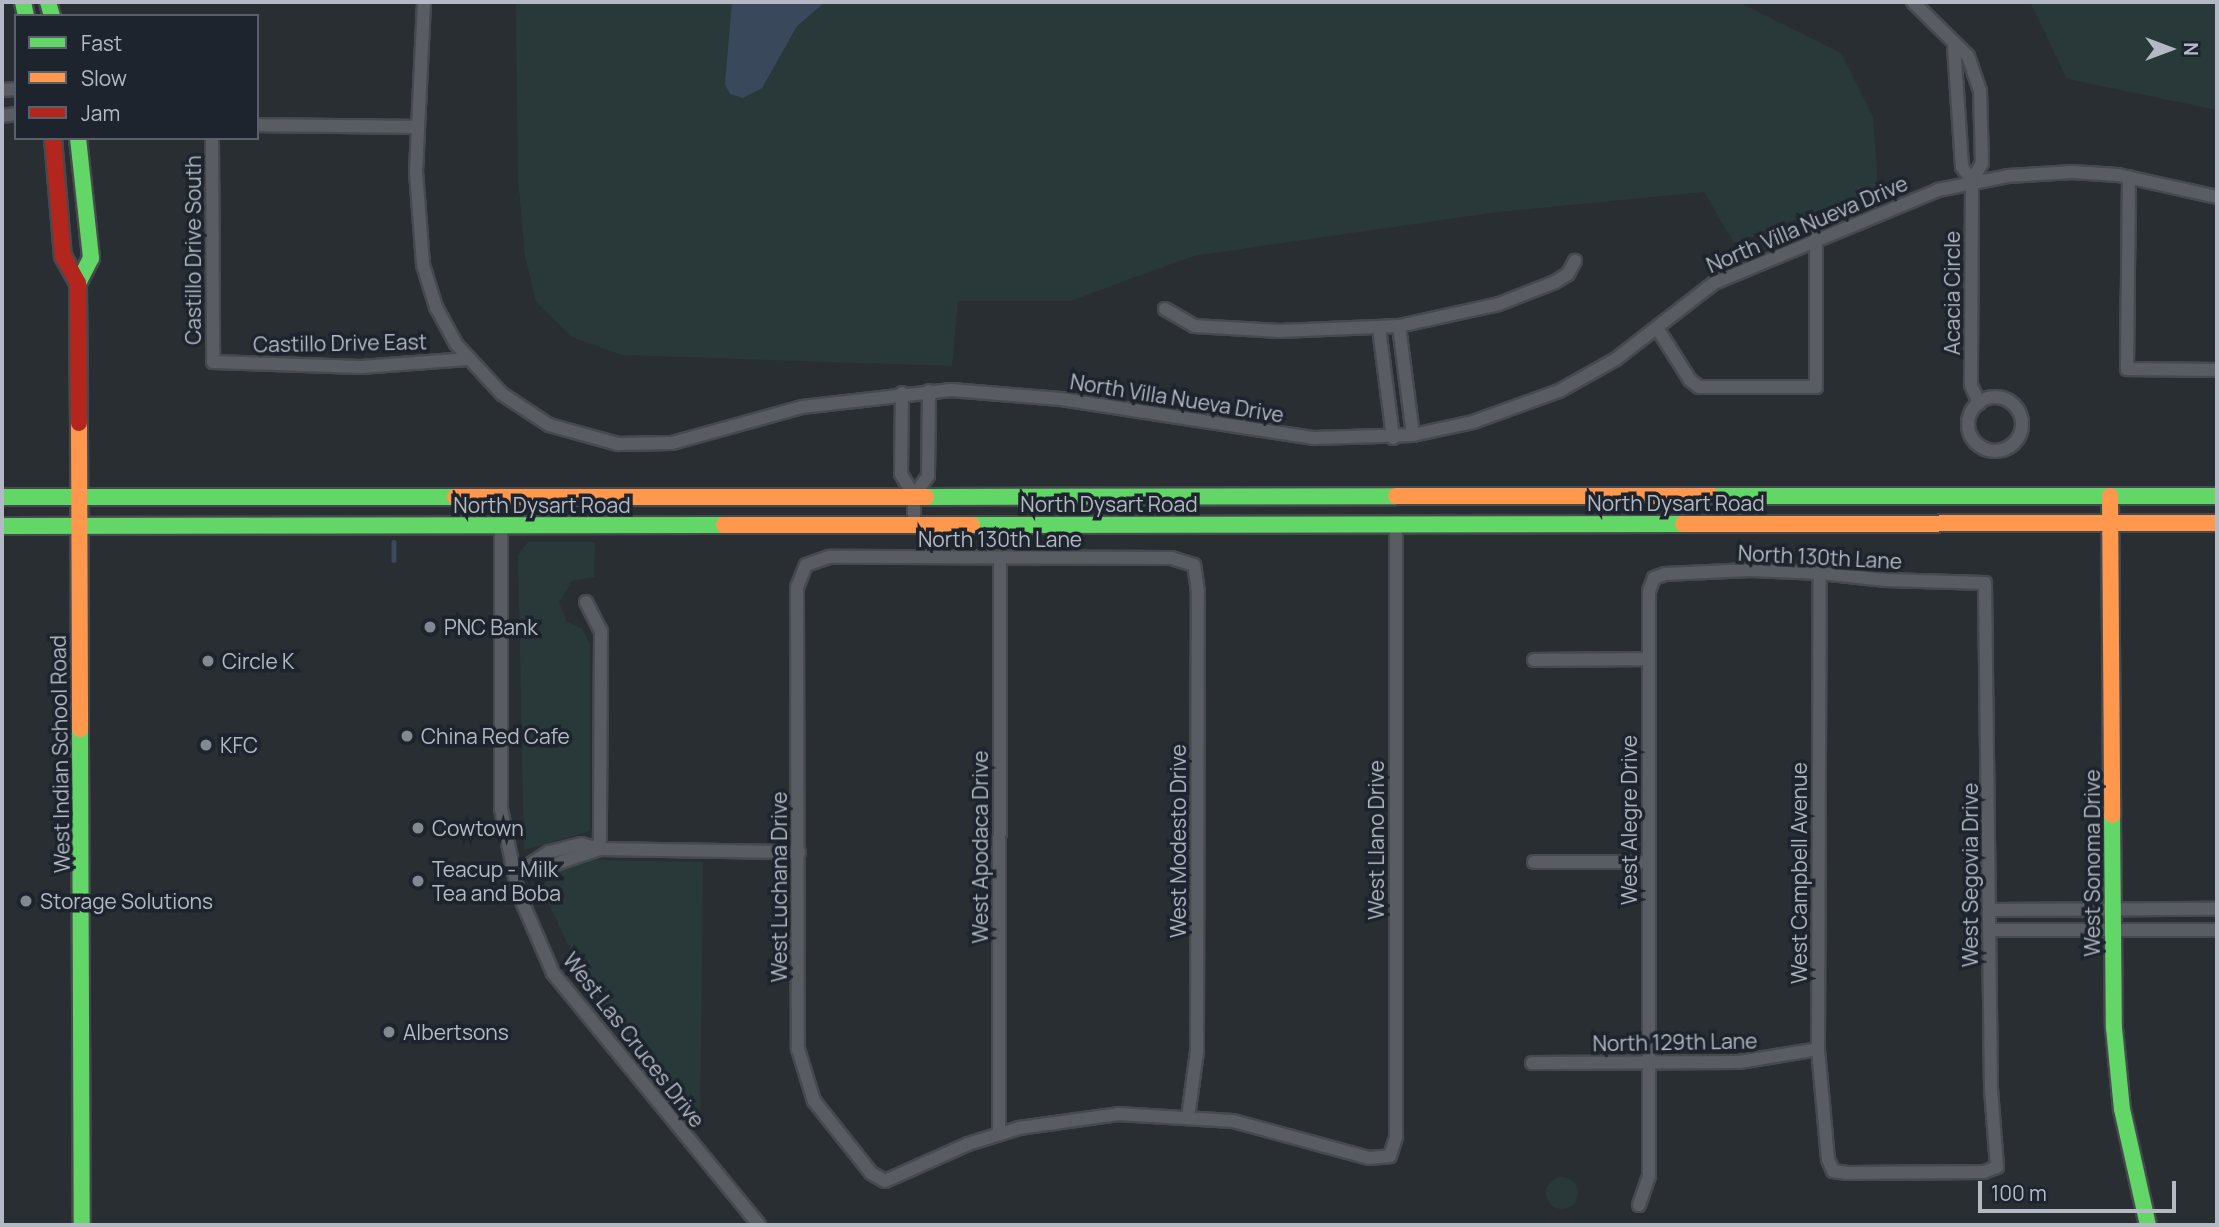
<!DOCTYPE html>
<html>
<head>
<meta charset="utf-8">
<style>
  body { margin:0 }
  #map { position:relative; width:2219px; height:1227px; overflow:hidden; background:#292e33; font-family:Manrope,sans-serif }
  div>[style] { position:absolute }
  .green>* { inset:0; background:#29393a }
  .round { border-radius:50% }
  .water>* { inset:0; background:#3a485c }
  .stream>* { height:4.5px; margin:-2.25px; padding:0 2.25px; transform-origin:2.25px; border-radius:2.25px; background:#3a485c }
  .roads { filter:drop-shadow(2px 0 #464a4e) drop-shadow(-2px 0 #464a4e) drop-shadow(0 2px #464a4e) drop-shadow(0 -2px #464a4e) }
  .street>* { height:12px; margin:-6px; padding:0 6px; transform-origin:6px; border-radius:6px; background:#595c62 }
  .street>.ring { margin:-6px; padding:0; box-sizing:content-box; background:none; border:12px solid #595c62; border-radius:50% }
  .fast>* { height:16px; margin:-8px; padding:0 8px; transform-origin:8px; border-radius:8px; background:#63d668 }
  .slow>* { height:16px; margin:-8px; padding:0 8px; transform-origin:8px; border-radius:8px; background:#ff974d }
  .jam>* { height:16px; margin:-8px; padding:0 8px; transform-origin:8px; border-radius:8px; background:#b3261e }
  .dots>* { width:19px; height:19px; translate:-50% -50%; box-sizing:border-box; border:4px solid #1d242d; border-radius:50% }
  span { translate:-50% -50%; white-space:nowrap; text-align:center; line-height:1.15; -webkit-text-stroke:7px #1d242d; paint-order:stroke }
  .street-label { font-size:21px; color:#b3bac4 }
  .poi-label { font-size:21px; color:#b3bac4 }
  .left { translate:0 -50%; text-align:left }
  .frame { position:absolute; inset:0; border:4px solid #b3bac4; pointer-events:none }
  .legend { position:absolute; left:14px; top:14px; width:245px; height:126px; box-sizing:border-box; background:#1d242d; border:2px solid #596069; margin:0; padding:9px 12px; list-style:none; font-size:21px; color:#b3bac4 }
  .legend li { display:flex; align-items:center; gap:14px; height:35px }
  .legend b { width:35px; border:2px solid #596069 }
  .north { position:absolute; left:2135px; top:14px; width:70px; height:70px; -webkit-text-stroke:5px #1d242d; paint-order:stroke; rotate:90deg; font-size:19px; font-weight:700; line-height:28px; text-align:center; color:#b3bac4 }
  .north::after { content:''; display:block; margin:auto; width:24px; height:32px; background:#b3bac4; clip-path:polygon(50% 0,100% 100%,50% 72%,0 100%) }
  .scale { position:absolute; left:1978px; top:1181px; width:198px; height:32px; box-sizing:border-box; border:4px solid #b3bac4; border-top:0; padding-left:9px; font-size:21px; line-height:24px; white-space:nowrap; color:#b3bac4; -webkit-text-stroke:5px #1d242d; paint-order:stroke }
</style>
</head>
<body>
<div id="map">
  <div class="green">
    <i style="clip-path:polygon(516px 2px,1738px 2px,1841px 53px,1873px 117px,1878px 188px,1734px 243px,1704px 192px,1497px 212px,1193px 256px,1070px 301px,958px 301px,952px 366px,622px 355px,572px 337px,536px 302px,525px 256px,518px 178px)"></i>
    <i style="clip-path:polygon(2030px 2px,2217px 2px,2217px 110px,2067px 79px)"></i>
    <i style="clip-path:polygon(528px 542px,595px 542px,594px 577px,572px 581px,559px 602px,567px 622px,582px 629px,590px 644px,590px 831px,524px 850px,518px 555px)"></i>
    <i style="clip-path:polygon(595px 860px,703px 862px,700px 1127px,602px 1013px,541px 889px,553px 872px)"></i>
    <i class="round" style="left:1546px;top:1177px;width:32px;height:32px"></i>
  </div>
  <div class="water">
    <i style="clip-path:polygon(732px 2px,825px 2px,797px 26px,762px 88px,743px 98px,730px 94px,725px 84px)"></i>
  </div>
  <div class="stream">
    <i style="left:394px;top:542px;width:18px;rotate:90deg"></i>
  </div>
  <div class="roads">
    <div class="street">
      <i style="left:424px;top:2px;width:169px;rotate:92.7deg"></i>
      <i style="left:416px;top:171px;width:94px;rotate:85.7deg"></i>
      <i style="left:423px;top:265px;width:44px;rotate:72.8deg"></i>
      <i style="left:436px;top:307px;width:42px;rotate:61.6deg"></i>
      <i style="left:456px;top:344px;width:68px;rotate:47.4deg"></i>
      <i style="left:502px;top:394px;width:56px;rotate:33.4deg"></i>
      <i style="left:549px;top:425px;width:72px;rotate:15.4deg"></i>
      <i style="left:618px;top:444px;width:54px;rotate:-1.1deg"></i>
      <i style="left:672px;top:443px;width:135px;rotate:-15.5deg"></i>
      <i style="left:802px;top:407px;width:150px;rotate:-6.5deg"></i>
      <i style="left:951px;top:390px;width:110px;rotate:4.7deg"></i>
      <i style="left:1061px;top:399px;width:256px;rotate:8.8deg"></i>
      <i style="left:1314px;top:438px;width:99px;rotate:-1.7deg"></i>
      <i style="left:1413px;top:435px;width:61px;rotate:-12.2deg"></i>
      <i style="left:1473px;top:422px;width:91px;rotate:-19.8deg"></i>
      <i style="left:1559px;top:391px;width:65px;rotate:-29.3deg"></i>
      <i style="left:1616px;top:359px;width:124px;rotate:-37.8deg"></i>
      <i style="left:1714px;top:283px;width:243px;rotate:-22.5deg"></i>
      <i style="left:1938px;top:190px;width:71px;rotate:-11.3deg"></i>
      <i style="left:2008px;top:176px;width:64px;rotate:-3.6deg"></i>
      <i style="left:2072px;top:172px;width:46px;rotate:3.7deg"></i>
      <i style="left:2118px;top:175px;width:101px;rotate:12.5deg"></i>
      <i style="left:1913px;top:2px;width:77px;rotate:44.5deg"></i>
      <i style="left:1968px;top:56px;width:37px;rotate:71deg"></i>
      <i style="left:1980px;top:91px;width:72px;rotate:88.4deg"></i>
      <i style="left:1982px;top:163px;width:21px;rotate:119deg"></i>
      <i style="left:1972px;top:181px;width:204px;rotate:90.3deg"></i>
      <i style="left:1971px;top:385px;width:20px;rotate:66deg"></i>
      <i style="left:1954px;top:46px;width:121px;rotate:86.2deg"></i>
      <i style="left:1962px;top:167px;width:17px;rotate:54deg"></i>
      <i style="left:2px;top:90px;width:14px;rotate:-4deg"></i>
      <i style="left:2px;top:116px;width:14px;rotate:-8deg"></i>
      <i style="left:257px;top:125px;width:159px;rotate:0.7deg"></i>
      <i style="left:212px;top:138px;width:224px;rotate:89.7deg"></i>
      <i style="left:213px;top:362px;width:148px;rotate:1.9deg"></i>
      <i style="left:361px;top:367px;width:107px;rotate:-4.3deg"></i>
      <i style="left:2129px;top:177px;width:192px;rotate:90.6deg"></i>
      <i style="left:2127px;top:369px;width:90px;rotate:0.6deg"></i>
      <i style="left:1165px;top:309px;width:34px;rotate:30deg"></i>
      <i style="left:1194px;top:326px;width:86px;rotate:3.3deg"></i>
      <i style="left:1280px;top:331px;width:119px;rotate:-2.4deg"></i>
      <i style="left:1399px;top:326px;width:102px;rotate:-12.4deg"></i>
      <i style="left:1499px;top:304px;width:60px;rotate:-21.4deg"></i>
      <i style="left:1555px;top:282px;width:15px;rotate:-32deg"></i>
      <i style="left:1568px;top:274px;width:15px;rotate:-62deg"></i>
      <i style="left:1399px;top:326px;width:110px;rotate:82.7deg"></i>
      <i style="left:1379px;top:328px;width:111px;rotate:82.7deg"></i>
      <i style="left:1657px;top:328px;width:62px;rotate:57.6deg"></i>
      <i style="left:1690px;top:380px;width:11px;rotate:38deg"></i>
      <i style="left:1699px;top:387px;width:117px"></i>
      <i style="left:1816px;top:387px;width:150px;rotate:-90deg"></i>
      <i style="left:902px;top:393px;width:81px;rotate:90.7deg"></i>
      <i style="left:901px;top:474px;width:26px;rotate:59deg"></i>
      <i style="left:914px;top:496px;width:30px;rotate:90deg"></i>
      <i class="ring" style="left:1968px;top:397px;width:42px;height:42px"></i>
      <i style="left:914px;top:496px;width:24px;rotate:-55deg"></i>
      <i style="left:928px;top:476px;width:85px;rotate:-89.3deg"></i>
      <i style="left:501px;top:526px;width:283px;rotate:90deg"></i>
      <i style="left:501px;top:809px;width:85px;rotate:78.4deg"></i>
      <i style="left:518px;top:892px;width:88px;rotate:66.6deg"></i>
      <i style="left:553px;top:973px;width:325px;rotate:50.7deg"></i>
      <i style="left:586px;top:602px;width:33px;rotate:63deg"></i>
      <i style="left:601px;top:631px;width:218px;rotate:90.3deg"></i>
      <i style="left:1534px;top:660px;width:114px;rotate:-0.5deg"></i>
      <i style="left:1534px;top:862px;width:114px"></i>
      <i style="left:532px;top:863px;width:20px;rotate:-33deg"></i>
      <i style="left:549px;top:852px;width:33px;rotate:-14deg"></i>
      <i style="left:581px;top:844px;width:20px;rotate:15deg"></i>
      <i style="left:600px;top:849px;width:199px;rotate:0.9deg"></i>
      <i style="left:511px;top:868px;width:44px;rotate:-5.2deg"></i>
      <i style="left:555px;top:864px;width:47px;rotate:-18.4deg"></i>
      <i style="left:1990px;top:910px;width:227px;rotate:-0.3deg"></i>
      <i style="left:1990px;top:930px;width:227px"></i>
      <i style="left:1532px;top:1063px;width:207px;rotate:-0.3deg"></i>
      <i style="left:1739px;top:1062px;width:80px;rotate:-9.3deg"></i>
      <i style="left:1188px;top:1117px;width:67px;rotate:-82.2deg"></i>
      <i style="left:1197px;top:1051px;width:459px;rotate:-89.9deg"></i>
      <i style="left:1198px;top:592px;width:27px;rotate:-98deg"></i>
      <i style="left:1194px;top:565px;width:24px;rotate:-163deg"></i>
      <i style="left:1171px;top:558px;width:342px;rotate:-179.8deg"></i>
      <i style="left:829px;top:557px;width:24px;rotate:161deg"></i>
      <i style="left:806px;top:565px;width:24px;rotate:112deg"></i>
      <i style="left:797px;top:587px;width:462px;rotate:89.9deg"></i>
      <i style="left:798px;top:1049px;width:54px;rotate:72.9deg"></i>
      <i style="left:814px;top:1101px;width:92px;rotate:51.6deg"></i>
      <i style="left:871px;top:1173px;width:16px;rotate:30deg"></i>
      <i style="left:885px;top:1181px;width:91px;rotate:-24deg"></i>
      <i style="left:968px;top:1144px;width:53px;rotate:-17.4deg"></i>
      <i style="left:1019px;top:1128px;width:100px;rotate:-8deg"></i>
      <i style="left:1118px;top:1114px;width:115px;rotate:3.5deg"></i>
      <i style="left:1233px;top:1121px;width:141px;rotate:15.2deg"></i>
      <i style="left:1369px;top:1158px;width:21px;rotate:-5deg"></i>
      <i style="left:1390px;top:1156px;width:20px;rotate:-72deg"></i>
      <i style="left:1396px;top:1137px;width:613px;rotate:-90deg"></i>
      <i style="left:999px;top:1134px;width:575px;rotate:-89.9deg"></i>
      <i style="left:1639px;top:1205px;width:31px;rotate:-71deg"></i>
      <i style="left:1649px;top:1176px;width:585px;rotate:-90deg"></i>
      <i style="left:1649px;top:591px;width:14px;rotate:-69deg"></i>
      <i style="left:1654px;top:578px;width:12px;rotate:-20deg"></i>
      <i style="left:1665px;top:574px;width:85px;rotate:-2.7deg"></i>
      <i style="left:1750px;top:570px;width:70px;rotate:2.5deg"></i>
      <i style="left:1820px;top:573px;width:66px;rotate:6.1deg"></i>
      <i style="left:1886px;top:580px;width:99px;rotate:1.7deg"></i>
      <i style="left:1985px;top:583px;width:506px;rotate:89.32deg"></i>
      <i style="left:1991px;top:1089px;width:78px;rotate:85.6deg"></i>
      <i style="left:1997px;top:1167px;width:14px;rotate:159deg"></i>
      <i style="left:1984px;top:1172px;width:137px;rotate:179.6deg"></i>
      <i style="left:1847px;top:1173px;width:14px;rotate:-172deg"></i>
      <i style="left:1833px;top:1171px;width:13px;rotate:-113deg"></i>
      <i style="left:1828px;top:1159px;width:110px;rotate:-95.2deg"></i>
      <i style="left:1818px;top:1049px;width:476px;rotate:-89.8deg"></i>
    </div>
    <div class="fast">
      <i style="left:23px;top:2px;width:14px;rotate:78deg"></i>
      <i style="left:48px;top:2px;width:15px;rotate:74deg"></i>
      <i style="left:78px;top:138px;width:121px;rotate:83.8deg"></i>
      <i style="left:91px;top:258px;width:28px;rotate:117deg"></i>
      <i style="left:1712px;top:496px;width:505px"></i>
      <i style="left:2px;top:497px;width:453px"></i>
      <i style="left:926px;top:497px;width:470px;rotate:-0.1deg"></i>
      <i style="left:972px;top:525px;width:711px;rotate:-0.08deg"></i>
      <i style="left:2px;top:526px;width:722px;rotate:-0.08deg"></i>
      <i style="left:80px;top:729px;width:496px;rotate:89.8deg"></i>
      <i style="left:2112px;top:815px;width:213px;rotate:89.5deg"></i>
      <i style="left:2114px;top:1028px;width:81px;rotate:84.4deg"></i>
      <i style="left:2122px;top:1109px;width:119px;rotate:77.4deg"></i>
    </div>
    <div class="slow">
      <i style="left:79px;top:423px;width:306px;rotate:89.8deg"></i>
      <i style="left:1396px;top:496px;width:316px"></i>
      <i style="left:2110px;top:496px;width:319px;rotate:89.6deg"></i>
      <i style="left:455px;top:497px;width:471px"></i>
      <i style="left:1683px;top:524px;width:534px;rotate:-0.11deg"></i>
      <i style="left:724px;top:525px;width:248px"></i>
    </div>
    <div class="jam">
      <i style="left:53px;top:138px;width:118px;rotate:85.2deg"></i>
      <i style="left:63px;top:256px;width:31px;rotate:61deg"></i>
      <i style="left:78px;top:283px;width:140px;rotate:89.6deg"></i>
    </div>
  </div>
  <div class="dots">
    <i style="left:430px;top:627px;background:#838991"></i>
    <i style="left:208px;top:661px;background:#838991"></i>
    <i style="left:407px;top:736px;background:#838991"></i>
    <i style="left:206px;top:745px;background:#838991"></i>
    <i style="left:418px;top:828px;background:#838991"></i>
    <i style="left:418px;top:881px;background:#838991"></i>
    <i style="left:26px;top:901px;background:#838991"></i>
    <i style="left:389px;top:1032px;background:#838991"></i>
  </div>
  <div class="street-label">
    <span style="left:1807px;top:224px;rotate:-23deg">North Villa Nueva Drive</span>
    <span style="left:193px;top:250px;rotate:-90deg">Castillo Drive South</span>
    <span style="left:1952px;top:293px;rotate:-90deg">Acacia Circle</span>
    <span style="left:340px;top:343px;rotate:-1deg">Castillo Drive East</span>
    <span style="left:1177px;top:398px;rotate:9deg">North Villa Nueva Drive</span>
    <span style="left:1676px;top:503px">North Dysart Road</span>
    <span style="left:1109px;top:504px">North Dysart Road</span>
    <span style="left:542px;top:505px">North Dysart Road</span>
    <span style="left:1000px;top:539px">North 130th Lane</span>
    <span style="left:1820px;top:557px;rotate:3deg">North 130th Lane</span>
    <span style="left:60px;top:754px;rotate:-91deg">West Indian School Road</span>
    <span style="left:1629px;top:820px;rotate:-90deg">West Alegre Drive</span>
    <span style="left:1376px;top:840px;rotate:-90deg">West Llano Drive</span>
    <span style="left:1178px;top:841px;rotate:-90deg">West Modesto Drive</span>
    <span style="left:980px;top:847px;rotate:-90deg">West Apodaca Drive</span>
    <span style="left:2092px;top:863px;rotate:-90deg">West Sonoma Drive</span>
    <span style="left:1799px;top:873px;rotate:-90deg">West Campbell Avenue</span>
    <span style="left:1970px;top:875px;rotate:-90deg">West Segovia Drive</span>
    <span style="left:779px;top:887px;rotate:-90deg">West Luchana Drive</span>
    <span style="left:634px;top:1040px;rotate:52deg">West Las Cruces Drive</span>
    <span style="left:1675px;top:1042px;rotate:-1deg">North 129th Lane</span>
  </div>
  <div class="poi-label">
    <span class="left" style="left:444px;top:627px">PNC Bank</span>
    <span class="left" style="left:222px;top:661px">Circle K</span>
    <span class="left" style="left:421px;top:736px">China Red Cafe</span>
    <span class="left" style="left:220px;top:745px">KFC</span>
    <span class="left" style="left:432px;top:828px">Cowtown</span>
    <span class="left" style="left:432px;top:881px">Teacup - Milk<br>Tea and Boba</span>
    <span class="left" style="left:40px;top:901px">Storage Solutions</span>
    <span class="left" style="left:403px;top:1032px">Albertsons</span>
  </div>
  <div class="frame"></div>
  <ul class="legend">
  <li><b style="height:9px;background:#63d668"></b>Fast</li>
  <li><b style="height:9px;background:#ff974d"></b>Slow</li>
  <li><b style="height:9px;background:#b3261e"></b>Jam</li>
  </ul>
  <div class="north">N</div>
  <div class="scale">100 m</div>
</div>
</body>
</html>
